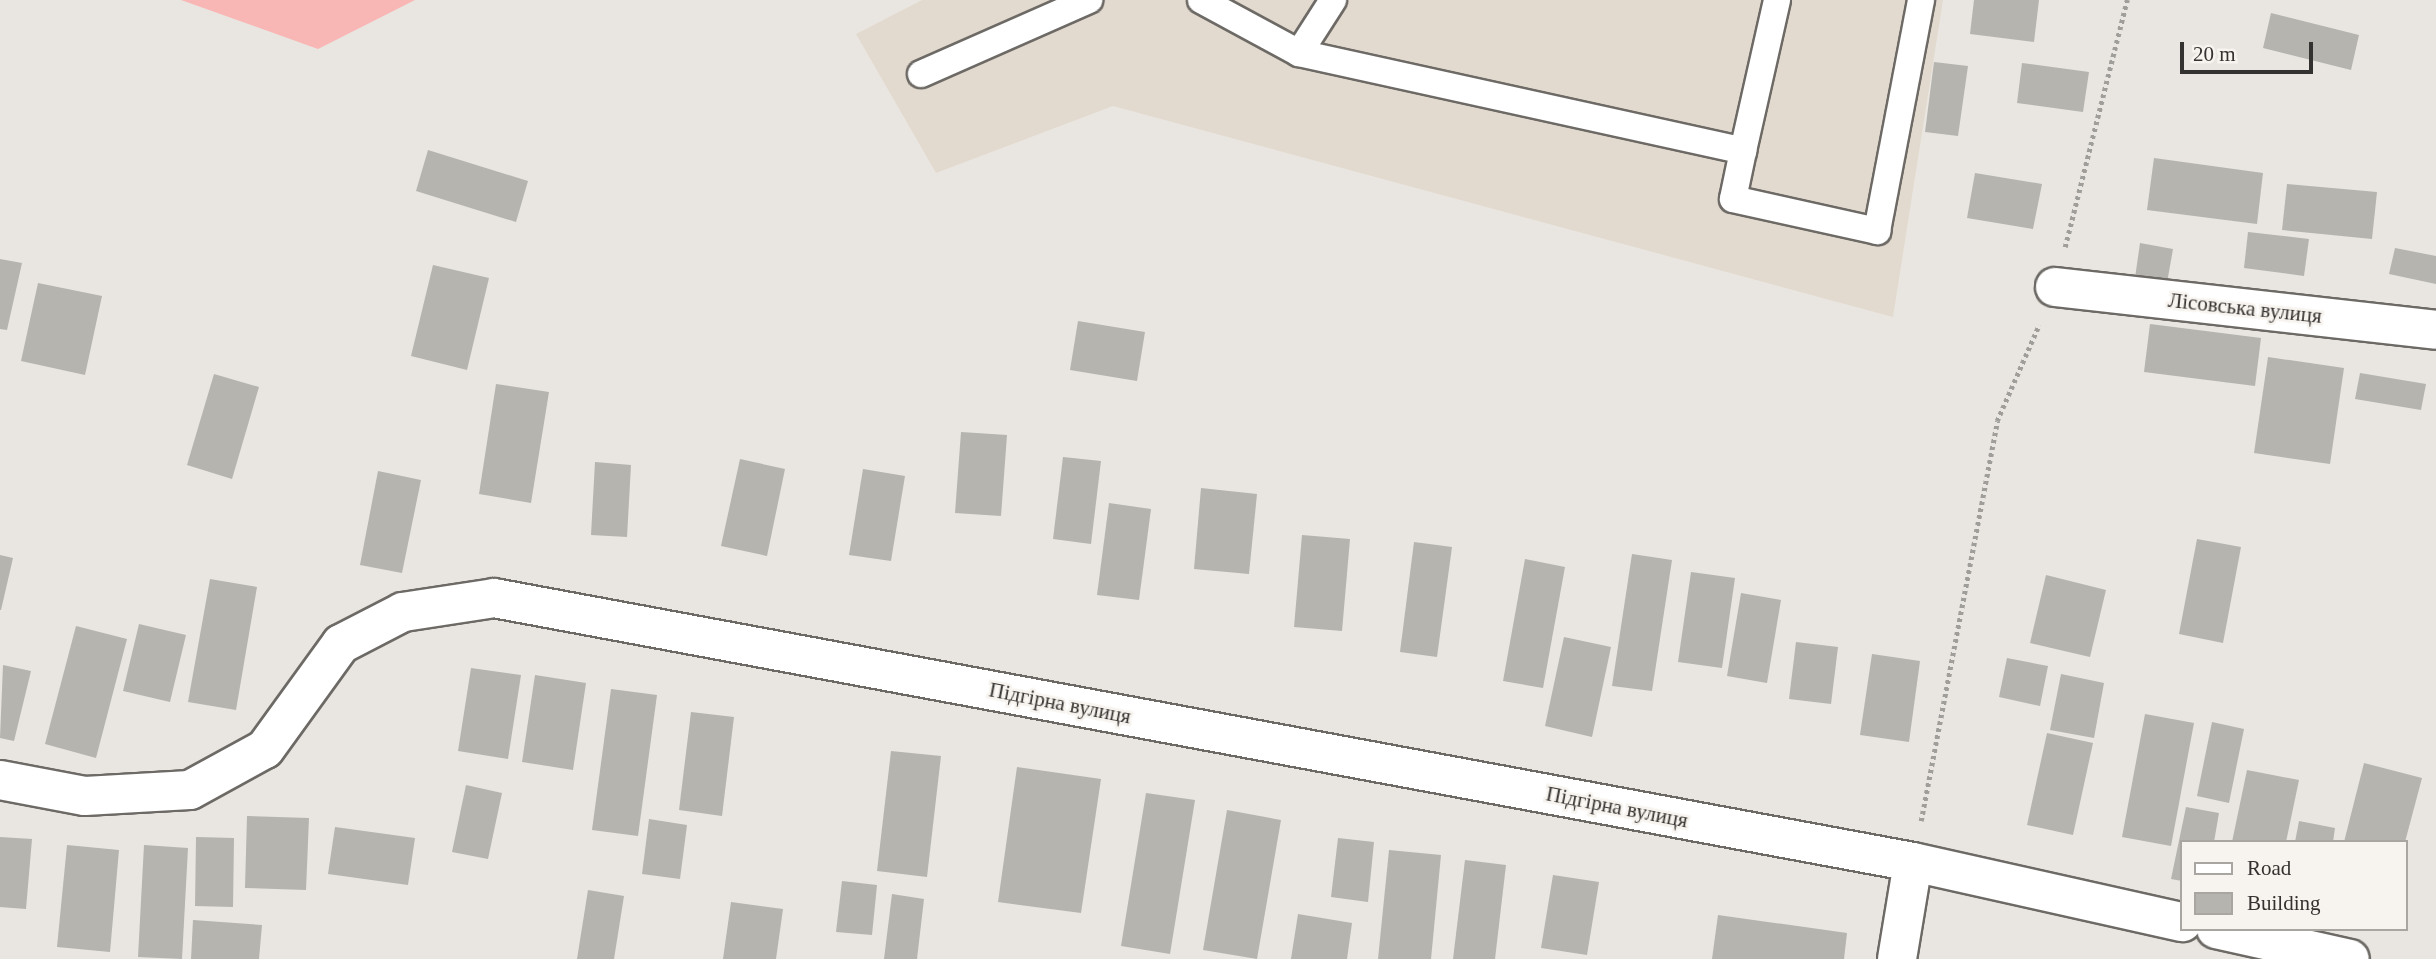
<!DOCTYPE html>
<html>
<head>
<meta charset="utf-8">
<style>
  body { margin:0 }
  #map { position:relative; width:2436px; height:959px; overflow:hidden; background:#e9e6e1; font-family:"Times New Roman",serif }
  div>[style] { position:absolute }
  .built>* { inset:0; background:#e3dacf }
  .green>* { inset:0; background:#f8b6b5 }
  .building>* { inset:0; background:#b5b4af }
  .path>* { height:4.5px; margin-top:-2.25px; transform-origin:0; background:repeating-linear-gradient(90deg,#a09e9a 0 3.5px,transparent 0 7px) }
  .roads { filter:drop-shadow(2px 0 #6d6a66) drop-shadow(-2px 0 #6d6a66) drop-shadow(0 2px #6d6a66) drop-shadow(0 -2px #6d6a66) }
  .lane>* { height:26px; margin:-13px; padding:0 13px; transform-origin:13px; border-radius:13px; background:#fff }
  .street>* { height:38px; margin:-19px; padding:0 19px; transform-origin:19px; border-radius:19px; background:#fff }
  span { translate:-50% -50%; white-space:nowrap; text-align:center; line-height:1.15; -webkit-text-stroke:5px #f7f3ee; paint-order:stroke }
  .street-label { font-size:21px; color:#343230 }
  .legend { position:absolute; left:2180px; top:840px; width:228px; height:91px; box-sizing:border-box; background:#f7f3ee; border:2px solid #a9a6a2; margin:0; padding:9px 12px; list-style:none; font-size:21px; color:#343230 }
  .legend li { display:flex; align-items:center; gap:14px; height:35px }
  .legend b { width:35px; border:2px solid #a9a6a2 }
  .scale { position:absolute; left:2180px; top:42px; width:133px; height:32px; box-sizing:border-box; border:4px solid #343230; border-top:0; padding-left:9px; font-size:21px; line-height:24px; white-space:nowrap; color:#343230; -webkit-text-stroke:5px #f7f3ee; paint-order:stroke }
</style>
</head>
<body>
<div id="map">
  <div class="built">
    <i style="clip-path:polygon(922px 0,1943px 0,1893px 317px,1113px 106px,936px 173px,856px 34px)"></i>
  </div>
  <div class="green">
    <i style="clip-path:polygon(181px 0,415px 0,318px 49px)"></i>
  </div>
  <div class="building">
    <i style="clip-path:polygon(1974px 0,2039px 0,2034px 42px,1970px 34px)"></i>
    <i style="clip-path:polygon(2271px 13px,2359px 35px,2351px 70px,2263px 48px)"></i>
    <i style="clip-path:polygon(1934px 62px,1968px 66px,1958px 136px,1925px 132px)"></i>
    <i style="clip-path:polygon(2022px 63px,2089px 72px,2083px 112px,2017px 103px)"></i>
    <i style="clip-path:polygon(428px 150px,528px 181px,516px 222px,416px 191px)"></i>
    <i style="clip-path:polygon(2154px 158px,2263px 173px,2257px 224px,2147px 210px)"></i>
    <i style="clip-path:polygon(1975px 173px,2042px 184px,2033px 229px,1967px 218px)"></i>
    <i style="clip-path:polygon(2287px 184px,2377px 192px,2372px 239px,2282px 230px)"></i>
    <i style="clip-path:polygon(2248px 232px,2309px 239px,2304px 276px,2244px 268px)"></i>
    <i style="clip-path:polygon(2140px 243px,2173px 249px,2167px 283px,2135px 278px)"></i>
    <i style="clip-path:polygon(2395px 248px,2436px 256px,2436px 284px,2389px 274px)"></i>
    <i style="clip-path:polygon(0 259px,22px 263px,7px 330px,0 329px)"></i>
    <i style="clip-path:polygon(433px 265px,489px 278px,467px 370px,411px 356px)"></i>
    <i style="clip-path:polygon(38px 283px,102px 296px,85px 375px,21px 361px)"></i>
    <i style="clip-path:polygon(1078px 321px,1145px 332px,1137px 381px,1070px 370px)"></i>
    <i style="clip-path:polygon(2150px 324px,2261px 338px,2255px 386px,2144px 372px)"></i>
    <i style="clip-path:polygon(2268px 357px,2344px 368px,2330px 464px,2254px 453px)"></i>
    <i style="clip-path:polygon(2360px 373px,2426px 384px,2421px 410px,2355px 399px)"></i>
    <i style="clip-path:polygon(214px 374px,259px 387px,232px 479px,187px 465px)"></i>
    <i style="clip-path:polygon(496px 384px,549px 392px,531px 503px,479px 494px)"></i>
    <i style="clip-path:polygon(961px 432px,1007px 435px,1001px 516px,955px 513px)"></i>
    <i style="clip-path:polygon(1063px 457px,1101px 461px,1091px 544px,1053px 539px)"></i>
    <i style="clip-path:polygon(740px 459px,785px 469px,767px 556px,721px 546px)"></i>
    <i style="clip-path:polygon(595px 462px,631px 465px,627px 537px,591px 535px)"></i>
    <i style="clip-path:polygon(863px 469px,905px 476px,891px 561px,849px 555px)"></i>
    <i style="clip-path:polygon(378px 471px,421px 480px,402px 573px,360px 565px)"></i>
    <i style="clip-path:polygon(1201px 488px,1257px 494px,1249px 574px,1194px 569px)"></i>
    <i style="clip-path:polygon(1109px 503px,1151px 509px,1139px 600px,1097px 595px)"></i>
    <i style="clip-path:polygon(1302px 535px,1350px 539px,1342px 631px,1294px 627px)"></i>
    <i style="clip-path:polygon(2197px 539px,2241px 547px,2223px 643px,2179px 634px)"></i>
    <i style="clip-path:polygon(1414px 542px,1452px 547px,1437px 657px,1400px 652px)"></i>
    <i style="clip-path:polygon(1632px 554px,1672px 560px,1652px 691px,1612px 686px)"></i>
    <i style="clip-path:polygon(0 555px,13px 558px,1px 610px,0 610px)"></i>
    <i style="clip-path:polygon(1525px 559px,1565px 567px,1543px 688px,1503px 681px)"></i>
    <i style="clip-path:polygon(1691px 572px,1735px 578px,1722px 668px,1678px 662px)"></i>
    <i style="clip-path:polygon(2046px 575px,2106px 590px,2090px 657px,2030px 643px)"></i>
    <i style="clip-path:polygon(210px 579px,257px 587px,236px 710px,188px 702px)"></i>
    <i style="clip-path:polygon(1741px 593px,1781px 600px,1767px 683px,1727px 676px)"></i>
    <i style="clip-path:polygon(139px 624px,186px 635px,170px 702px,123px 691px)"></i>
    <i style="clip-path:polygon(76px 626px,127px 639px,96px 758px,45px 744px)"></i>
    <i style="clip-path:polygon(1564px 637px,1611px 647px,1592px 737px,1545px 726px)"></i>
    <i style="clip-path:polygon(1796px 642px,1838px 647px,1831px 704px,1789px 699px)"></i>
    <i style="clip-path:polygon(1872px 654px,1920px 661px,1909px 742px,1860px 735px)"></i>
    <i style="clip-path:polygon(2007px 658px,2048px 666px,2040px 706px,1999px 697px)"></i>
    <i style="clip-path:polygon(3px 665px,31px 671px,14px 741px,0 738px)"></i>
    <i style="clip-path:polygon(471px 668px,521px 675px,508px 759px,458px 751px)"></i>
    <i style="clip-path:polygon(2061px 674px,2104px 683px,2094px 738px,2050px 730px)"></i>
    <i style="clip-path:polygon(535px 675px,586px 683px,573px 770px,522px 762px)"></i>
    <i style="clip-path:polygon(611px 689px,657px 695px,638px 836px,592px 830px)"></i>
    <i style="clip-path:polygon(691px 712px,734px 717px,722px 816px,679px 810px)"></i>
    <i style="clip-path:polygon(2145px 714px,2194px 723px,2171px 846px,2122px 837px)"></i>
    <i style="clip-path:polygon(2212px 722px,2244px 729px,2229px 803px,2197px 796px)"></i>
    <i style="clip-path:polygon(2047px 733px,2093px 743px,2073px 835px,2027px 825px)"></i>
    <i style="clip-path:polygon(891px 751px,941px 756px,927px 877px,877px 871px)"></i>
    <i style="clip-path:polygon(2364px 763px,2422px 778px,2405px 842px,2344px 842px)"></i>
    <i style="clip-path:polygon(1017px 767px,1101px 779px,1081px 913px,998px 902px)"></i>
    <i style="clip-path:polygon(2247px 770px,2299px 780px,2286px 842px,2232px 842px)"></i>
    <i style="clip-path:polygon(466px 785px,502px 793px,488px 859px,452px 852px)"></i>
    <i style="clip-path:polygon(1146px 793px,1195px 800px,1170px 954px,1121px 946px)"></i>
    <i style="clip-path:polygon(2186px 807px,2219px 813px,2214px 842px,2182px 842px,2182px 881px,2171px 879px)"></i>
    <i style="clip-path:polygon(1227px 810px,1281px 820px,1257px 959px,1203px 950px)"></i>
    <i style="clip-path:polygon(247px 816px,309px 818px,306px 890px,245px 888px)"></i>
    <i style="clip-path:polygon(649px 819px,687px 825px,680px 879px,642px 874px)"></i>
    <i style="clip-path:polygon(2299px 821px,2335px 828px,2333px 842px,2295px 842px)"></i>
    <i style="clip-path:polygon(335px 827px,415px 838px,408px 885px,328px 874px)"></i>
    <i style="clip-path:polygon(0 837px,32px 839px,26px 909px,0 907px)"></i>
    <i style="clip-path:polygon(196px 837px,234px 838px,233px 907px,195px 906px)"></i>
    <i style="clip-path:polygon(1338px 838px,1374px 842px,1368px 902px,1331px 897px)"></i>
    <i style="clip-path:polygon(67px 845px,119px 850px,110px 952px,57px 947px)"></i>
    <i style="clip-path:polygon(144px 845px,188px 848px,182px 959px,138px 957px)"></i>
    <i style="clip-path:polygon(1389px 850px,1441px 855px,1431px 959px,1378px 959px)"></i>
    <i style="clip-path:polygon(1465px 860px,1506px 865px,1495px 959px,1453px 959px)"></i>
    <i style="clip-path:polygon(1553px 875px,1599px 882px,1587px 955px,1541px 948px)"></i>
    <i style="clip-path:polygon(842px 881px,877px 885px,872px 935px,836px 932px)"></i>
    <i style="clip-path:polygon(588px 890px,624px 896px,614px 959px,577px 959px)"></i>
    <i style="clip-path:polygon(892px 894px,924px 899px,917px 959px,884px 959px)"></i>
    <i style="clip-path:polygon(731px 902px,783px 909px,776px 959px,723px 959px)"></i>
    <i style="clip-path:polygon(1298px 914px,1352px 923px,1347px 959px,1291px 959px)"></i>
    <i style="clip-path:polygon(1718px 915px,1847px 933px,1844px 959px,1712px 959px)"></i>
    <i style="clip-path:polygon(193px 920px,262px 925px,259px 959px,191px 959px)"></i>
  </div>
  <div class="path">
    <i style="left:2065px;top:247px;width:255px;rotate:-75.9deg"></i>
    <i style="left:1921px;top:821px;width:407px;rotate:-79.2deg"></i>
    <i style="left:1997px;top:421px;width:105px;rotate:-66.4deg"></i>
  </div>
  <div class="roads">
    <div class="lane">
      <i style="left:1201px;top:0;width:111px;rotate:28.4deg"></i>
      <i style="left:1299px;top:53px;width:455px;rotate:12.4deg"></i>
      <i style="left:1743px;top:151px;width:155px;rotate:-77.3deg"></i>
      <i style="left:1299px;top:53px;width:63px;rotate:-57.3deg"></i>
      <i style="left:921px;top:74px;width:184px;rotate:-23.8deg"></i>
      <i style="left:1743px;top:151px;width:49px;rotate:101.8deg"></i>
      <i style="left:1733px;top:199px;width:148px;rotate:12.5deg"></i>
      <i style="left:1877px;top:231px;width:235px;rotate:-79.2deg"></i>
    </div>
    <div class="street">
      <i style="left:2055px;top:287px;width:383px;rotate:6.4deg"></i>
      <i style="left:0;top:780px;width:86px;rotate:10.7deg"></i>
      <i style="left:85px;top:796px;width:105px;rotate:-3.3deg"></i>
      <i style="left:190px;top:790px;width:85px;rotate:-28.7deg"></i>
      <i style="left:265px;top:749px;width:130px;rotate:-54.1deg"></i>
      <i style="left:341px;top:644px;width:70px;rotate:-27.3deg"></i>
      <i style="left:403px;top:612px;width:92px;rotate:-8.7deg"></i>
      <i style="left:494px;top:598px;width:1443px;rotate:10.54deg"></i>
      <i style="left:1913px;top:862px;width:276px;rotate:12.6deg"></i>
      <i style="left:2216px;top:929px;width:137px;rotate:12.6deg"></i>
      <i style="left:1897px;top:959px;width:98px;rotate:-80.6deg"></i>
    </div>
  </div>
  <div class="street-label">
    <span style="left:2245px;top:308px;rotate:6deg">Лісовська вулиця</span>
    <span style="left:1060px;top:703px;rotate:11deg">Підгірна вулиця</span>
    <span style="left:1617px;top:807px;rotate:11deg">Підгірна вулиця</span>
  </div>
  <ul class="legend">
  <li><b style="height:9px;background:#fff"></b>Road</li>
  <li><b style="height:19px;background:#b5b4af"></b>Building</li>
  </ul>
  <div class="scale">20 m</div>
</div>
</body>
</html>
